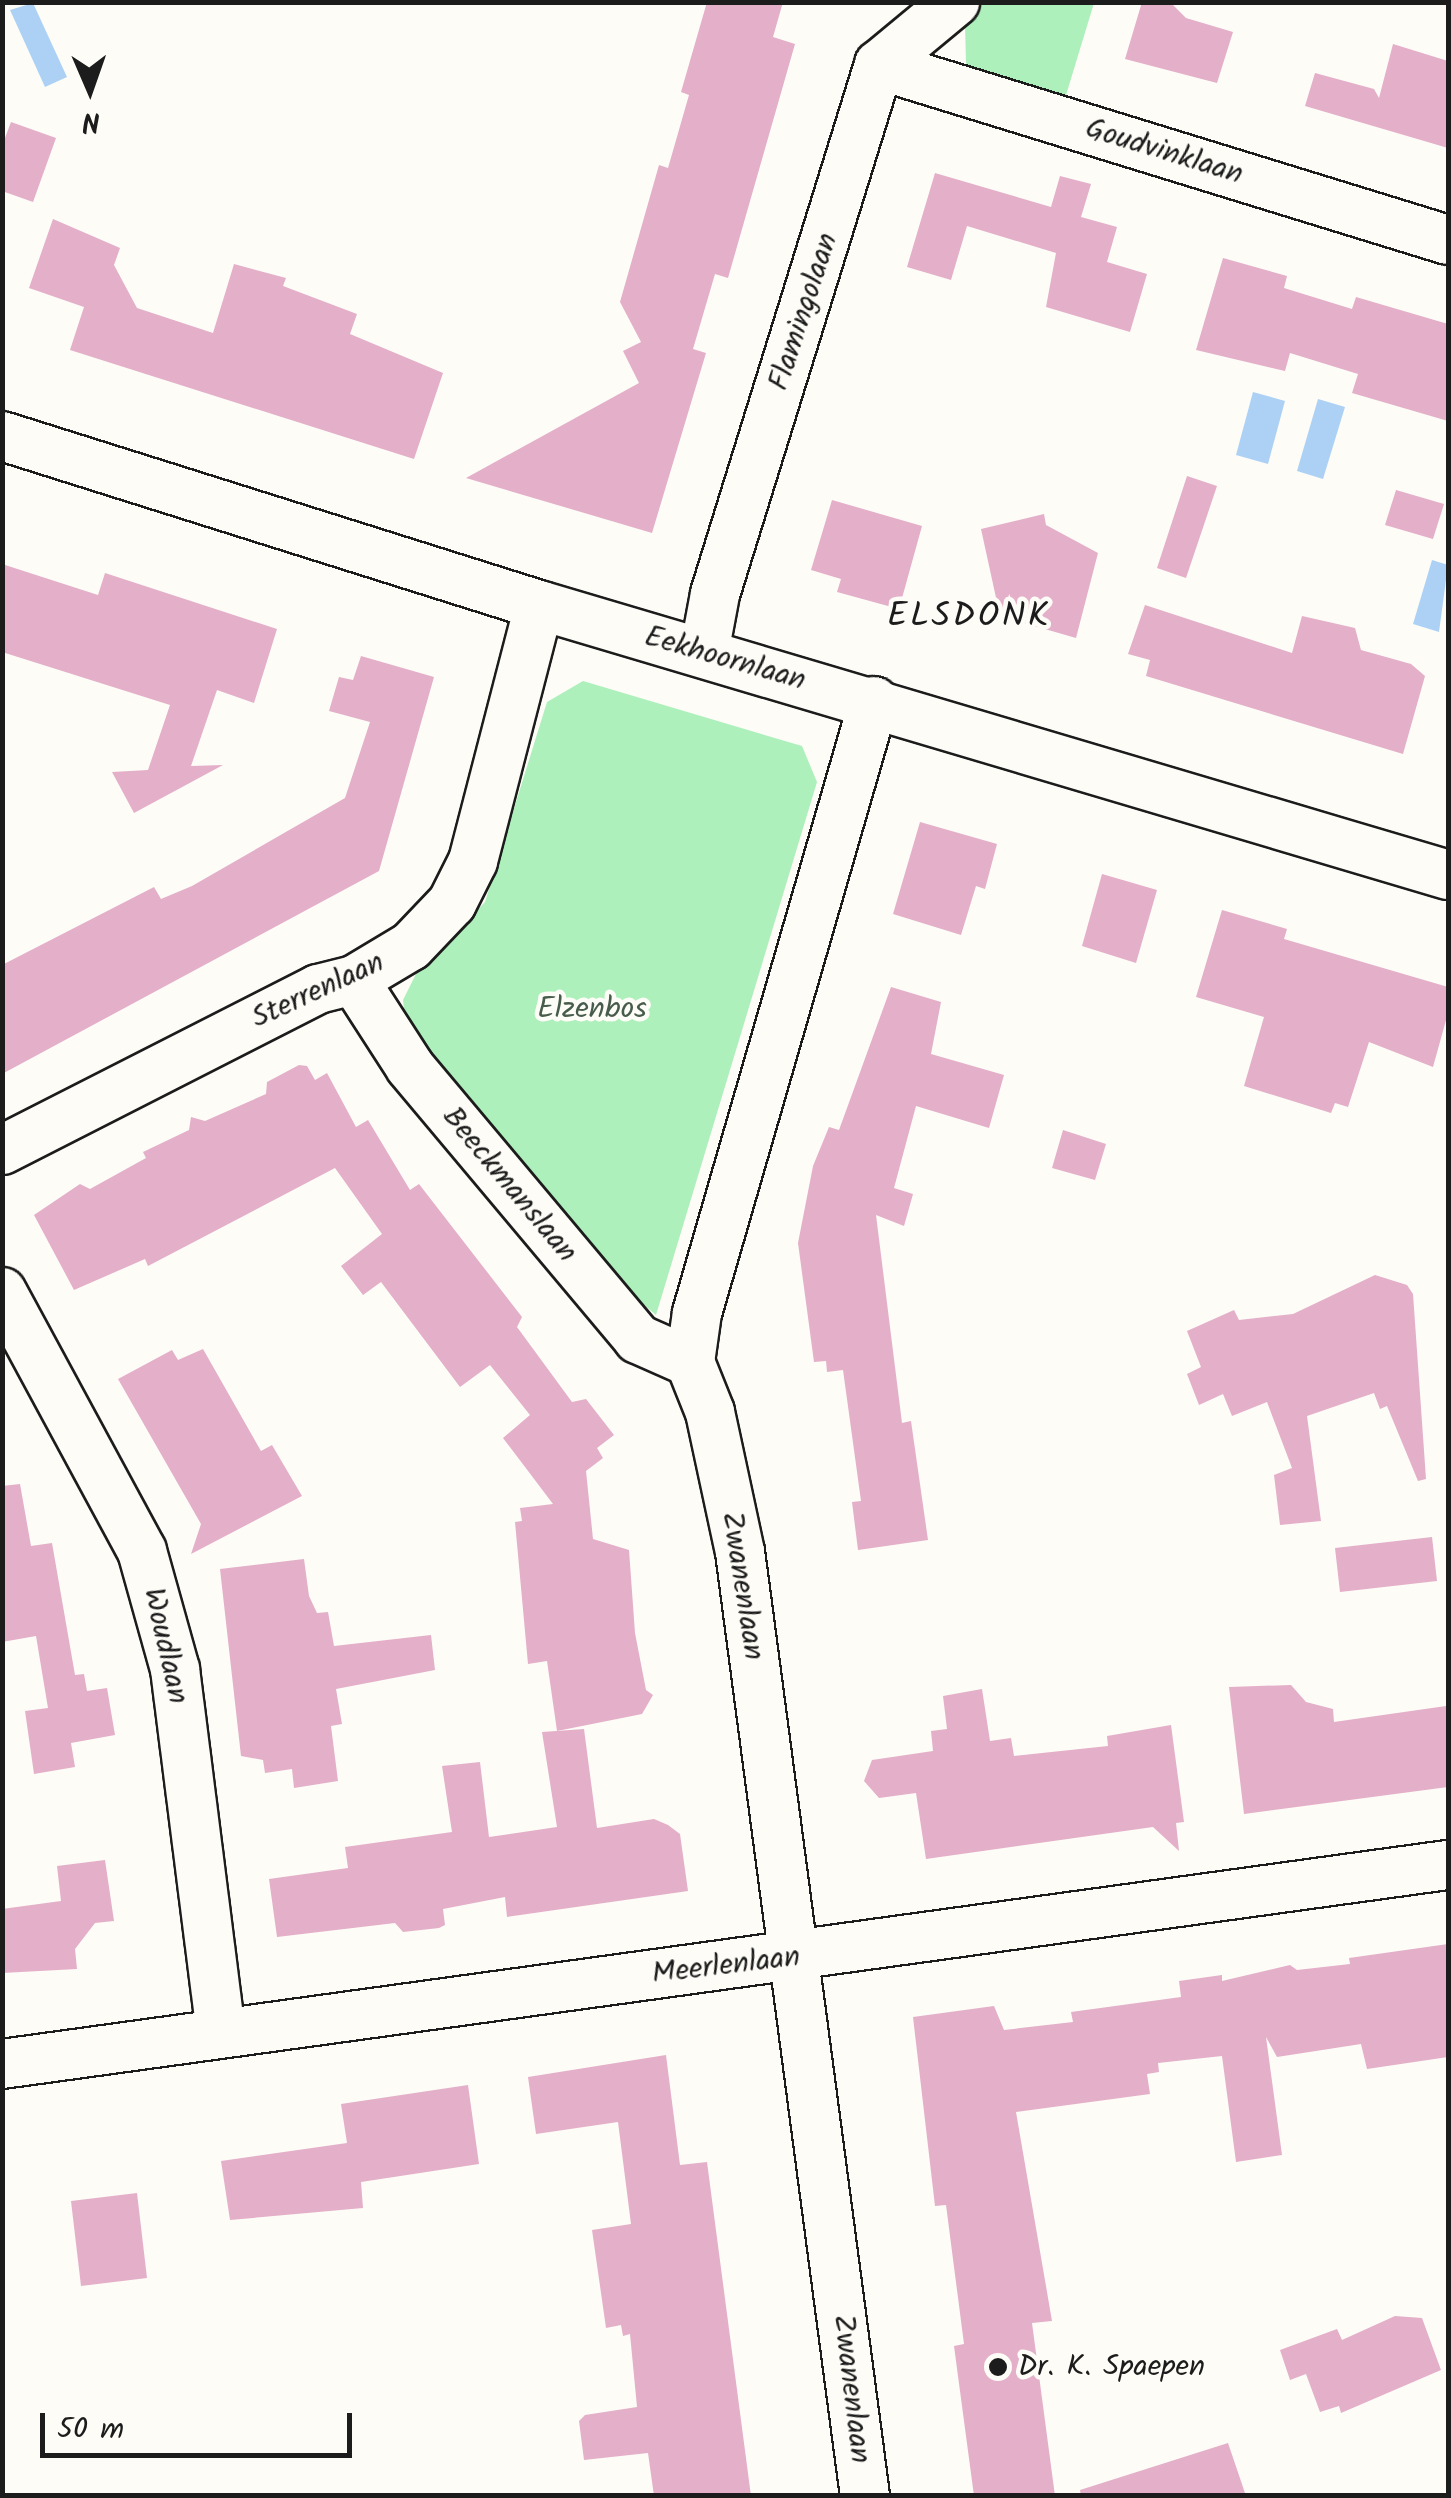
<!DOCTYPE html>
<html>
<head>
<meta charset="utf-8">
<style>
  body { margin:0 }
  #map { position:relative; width:1451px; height:2498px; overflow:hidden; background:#fdfcf7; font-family:Kalam,sans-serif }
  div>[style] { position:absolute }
  .green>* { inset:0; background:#adf0bb }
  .water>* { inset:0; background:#acd1f5 }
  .building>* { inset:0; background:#e4afc8 }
  .roads { filter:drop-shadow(2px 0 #1c1c1c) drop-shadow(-2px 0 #1c1c1c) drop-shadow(0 2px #1c1c1c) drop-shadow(0 -2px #1c1c1c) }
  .minor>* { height:48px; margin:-24px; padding:0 24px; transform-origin:24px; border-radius:24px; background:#fdfcf7 }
  .dots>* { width:28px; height:28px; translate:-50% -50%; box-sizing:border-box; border:5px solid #fdfcf7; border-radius:50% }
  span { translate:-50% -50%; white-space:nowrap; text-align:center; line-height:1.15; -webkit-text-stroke:9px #fdfcf7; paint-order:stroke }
  .street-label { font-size:30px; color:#1c1c1c }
  .park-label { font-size:30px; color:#485c4c }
  .poi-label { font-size:30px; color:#1c1c1c }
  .left { translate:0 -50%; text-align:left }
  .quarter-label { font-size:35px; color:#1c1c1c; letter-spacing:2.5px }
  .frame { position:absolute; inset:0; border:5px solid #1c1c1c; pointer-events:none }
  .north { position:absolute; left:40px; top:40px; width:100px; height:100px; -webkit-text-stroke:8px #fdfcf7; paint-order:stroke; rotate:178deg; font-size:28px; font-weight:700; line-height:40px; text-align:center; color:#1c1c1c }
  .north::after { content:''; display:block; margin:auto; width:35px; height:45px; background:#1c1c1c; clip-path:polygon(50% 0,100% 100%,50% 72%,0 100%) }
  .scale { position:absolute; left:40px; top:2413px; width:312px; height:45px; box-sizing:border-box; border:5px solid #1c1c1c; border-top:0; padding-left:12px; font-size:30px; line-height:35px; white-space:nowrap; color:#1c1c1c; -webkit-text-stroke:8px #fdfcf7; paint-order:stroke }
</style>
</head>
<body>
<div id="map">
  <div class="green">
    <i style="clip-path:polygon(982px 3px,1094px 3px,1063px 105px,979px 77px,966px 63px,965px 23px)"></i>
    <i style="clip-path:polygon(583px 681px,802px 746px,817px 782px,656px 1315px,601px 1268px,406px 1025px,403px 1000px,416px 974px,485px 902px,547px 702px)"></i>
  </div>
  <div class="water">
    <i style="clip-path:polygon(33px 3px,67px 77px,45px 87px,10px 10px)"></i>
    <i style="clip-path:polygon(1253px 392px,1285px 401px,1268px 464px,1236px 455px)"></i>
    <i style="clip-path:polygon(1318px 399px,1345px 407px,1323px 479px,1297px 471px)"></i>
    <i style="clip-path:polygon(1432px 560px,1448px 565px,1439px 632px,1413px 624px)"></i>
  </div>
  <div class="building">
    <i style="clip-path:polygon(707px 2px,783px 2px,773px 37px,795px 44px,728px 278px,715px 274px,693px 349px,706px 353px,652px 533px,466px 478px,639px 383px,623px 351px,641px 342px,620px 302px,659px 165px,668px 168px,689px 95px,681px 92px)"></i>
    <i style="clip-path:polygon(1142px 2px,1170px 2px,1186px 18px,1233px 32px,1217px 83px,1125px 59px)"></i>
    <i style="clip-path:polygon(1393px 44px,1448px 61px,1448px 148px,1305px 106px,1315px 73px,1374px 89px,1379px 98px)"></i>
    <i style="clip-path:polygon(11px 122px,56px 138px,33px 202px,2px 191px,2px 146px)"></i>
    <i style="clip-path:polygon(935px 173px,1051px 207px,1060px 176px,1091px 184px,1081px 217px,1117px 227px,1107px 262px,1147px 274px,1130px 332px,1046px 307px,1056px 253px,967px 226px,951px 280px,907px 267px)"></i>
    <i style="clip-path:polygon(53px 219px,120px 248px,114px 265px,137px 308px,213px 333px,234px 264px,286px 278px,283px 286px,357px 314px,350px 334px,443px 373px,414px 459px,70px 350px,84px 307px,29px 288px)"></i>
    <i style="clip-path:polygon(1223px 258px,1287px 276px,1284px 288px,1352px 309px,1356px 297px,1448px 324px,1448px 421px,1352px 393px,1358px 374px,1290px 353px,1285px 371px,1196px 350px)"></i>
    <i style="clip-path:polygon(1187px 476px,1217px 486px,1186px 578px,1157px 568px)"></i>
    <i style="clip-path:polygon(1396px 490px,1444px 504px,1433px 539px,1385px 525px)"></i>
    <i style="clip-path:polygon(832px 500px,922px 526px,899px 609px,837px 592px,841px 579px,811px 570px)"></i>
    <i style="clip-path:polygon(1044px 514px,1046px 525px,1098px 553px,1076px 638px,1000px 616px,981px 529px)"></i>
    <i style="clip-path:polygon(2px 564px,98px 595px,105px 573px,277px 629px,254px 703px,217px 690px,191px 766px,223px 765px,134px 813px,112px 772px,148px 770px,170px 705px,2px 652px)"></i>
    <i style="clip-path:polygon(1145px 605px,1292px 653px,1302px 616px,1355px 628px,1361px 650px,1411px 664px,1425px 676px,1403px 754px,1146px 676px,1150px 660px,1128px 654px)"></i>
    <i style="clip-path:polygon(361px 656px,434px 677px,379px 871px,2px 1074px,2px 965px,154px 887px,161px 899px,192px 886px,345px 798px,370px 722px,329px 711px,339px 677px,353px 680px)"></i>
    <i style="clip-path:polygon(920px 822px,997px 844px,985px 889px,976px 886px,961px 935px,893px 914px)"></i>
    <i style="clip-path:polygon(1102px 874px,1157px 890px,1136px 963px,1082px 946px)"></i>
    <i style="clip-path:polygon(1222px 910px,1287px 929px,1284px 939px,1448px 987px,1448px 1013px,1433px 1067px,1369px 1042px,1348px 1107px,1335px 1103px,1331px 1113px,1244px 1086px,1264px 1017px,1196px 997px)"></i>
    <i style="clip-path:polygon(891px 987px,941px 1002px,931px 1054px,1004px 1075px,989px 1128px,916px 1106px,894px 1188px,913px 1194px,904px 1226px,876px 1215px,902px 1423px,911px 1421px,928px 1540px,858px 1550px,852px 1502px,861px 1501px,843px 1370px,827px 1372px,826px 1361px,814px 1362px,798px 1243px,813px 1166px,829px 1127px,839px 1130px)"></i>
    <i style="clip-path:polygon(299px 1065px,307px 1066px,315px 1080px,327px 1073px,356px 1127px,368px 1120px,410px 1190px,419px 1184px,522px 1317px,517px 1327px,572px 1402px,586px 1399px,614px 1435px,597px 1448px,603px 1458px,586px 1471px,593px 1539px,629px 1550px,635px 1633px,646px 1690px,653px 1695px,642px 1714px,557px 1731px,547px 1661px,528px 1664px,515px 1522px,522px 1521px,520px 1508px,553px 1504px,503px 1438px,530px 1415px,490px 1365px,460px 1387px,381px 1282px,363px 1295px,341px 1266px,382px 1234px,335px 1168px,148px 1266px,145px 1259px,74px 1290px,34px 1215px,80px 1184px,90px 1189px,146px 1158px,143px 1152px,189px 1130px,191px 1117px,205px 1121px,266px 1094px,267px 1082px)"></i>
    <i style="clip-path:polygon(1063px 1130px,1106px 1144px,1095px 1180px,1052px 1168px)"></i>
    <i style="clip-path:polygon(1375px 1275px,1407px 1285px,1413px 1294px,1426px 1479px,1418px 1481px,1387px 1406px,1380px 1409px,1374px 1393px,1307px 1416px,1321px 1521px,1280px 1525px,1274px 1475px,1292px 1468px,1267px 1402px,1232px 1416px,1223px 1394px,1199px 1405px,1187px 1374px,1201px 1367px,1187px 1331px,1234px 1310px,1239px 1320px,1293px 1314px)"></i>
    <i style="clip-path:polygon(203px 1349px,261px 1451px,272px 1445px,302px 1496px,191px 1554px,201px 1524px,118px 1379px,172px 1350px,178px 1360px)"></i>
    <i style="clip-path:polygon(20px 1484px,31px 1546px,52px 1543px,75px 1675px,84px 1674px,87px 1691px,107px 1688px,115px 1735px,71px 1743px,75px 1767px,34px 1774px,25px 1711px,48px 1708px,36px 1636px,2px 1642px,2px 1486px)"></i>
    <i style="clip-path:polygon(1432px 1537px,1437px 1581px,1340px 1592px,1335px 1548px)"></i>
    <i style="clip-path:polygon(304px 1559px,309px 1596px,317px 1613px,328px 1612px,334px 1646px,431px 1635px,435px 1670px,336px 1689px,342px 1724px,331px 1726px,338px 1781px,294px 1788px,292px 1769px,265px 1773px,263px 1760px,241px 1756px,220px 1569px)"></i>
    <i style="clip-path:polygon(1291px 1685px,1306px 1702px,1333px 1709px,1334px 1722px,1446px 1706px,1448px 1787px,1244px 1814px,1229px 1687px)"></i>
    <i style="clip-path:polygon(982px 1689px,990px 1741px,1011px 1738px,1014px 1756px,1108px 1746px,1107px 1736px,1171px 1725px,1184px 1822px,1176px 1823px,1179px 1851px,1153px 1827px,926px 1859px,916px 1793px,879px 1798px,864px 1781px,872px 1760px,933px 1751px,931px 1731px,947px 1729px,943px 1696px)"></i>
    <i style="clip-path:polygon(584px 1729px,597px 1828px,654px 1819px,668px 1825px,680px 1834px,688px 1891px,507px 1917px,505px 1897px,443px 1909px,445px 1925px,439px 1928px,403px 1932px,395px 1923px,277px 1937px,269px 1879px,348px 1868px,345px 1847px,452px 1832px,442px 1766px,480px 1762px,489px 1837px,557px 1827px,542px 1732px)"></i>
    <i style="clip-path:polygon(105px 1860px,114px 1921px,95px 1923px,75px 1949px,77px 1969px,2px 1973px,2px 1909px,61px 1901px,57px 1866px)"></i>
    <i style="clip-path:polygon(1448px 1944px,1448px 2057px,1367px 2069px,1361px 2044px,1277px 2057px,1266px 2037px,1282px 2155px,1236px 2162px,1222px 2056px,1158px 2063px,1159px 2072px,1147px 2074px,1150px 2094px,1016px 2112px,1052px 2321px,1032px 2323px,1055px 2496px,974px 2496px,954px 2346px,964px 2344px,946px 2205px,935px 2206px,913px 2017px,994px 2006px,1004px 2030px,1073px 2022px,1071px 2012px,1181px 1997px,1179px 1981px,1222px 1975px,1222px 1981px,1290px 1965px,1297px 1970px,1350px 1964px,1349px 1958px)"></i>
    <i style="clip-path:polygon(666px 2055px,680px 2165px,707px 2162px,751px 2496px,654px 2496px,648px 2453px,584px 2460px,579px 2421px,585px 2415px,637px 2407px,630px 2334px,623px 2336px,621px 2325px,606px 2328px,592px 2230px,631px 2224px,618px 2122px,536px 2134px,528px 2077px)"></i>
    <i style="clip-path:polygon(468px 2085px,479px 2164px,361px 2182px,363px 2208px,230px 2220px,221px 2161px,347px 2143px,341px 2104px)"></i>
    <i style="clip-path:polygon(137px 2193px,147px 2278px,81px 2286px,71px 2201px)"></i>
    <i style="clip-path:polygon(1395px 2316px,1422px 2318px,1441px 2370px,1341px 2413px,1339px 2406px,1320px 2412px,1306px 2374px,1290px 2380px,1280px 2350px,1337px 2329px,1342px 2340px)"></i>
    <i style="clip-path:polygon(1228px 2443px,1246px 2496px,1081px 2496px,1080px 2490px)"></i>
  </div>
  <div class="roads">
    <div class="minor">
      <i style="left:879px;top:65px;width:595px;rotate:17.1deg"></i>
      <i style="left:2px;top:436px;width:563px;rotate:17.47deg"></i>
      <i style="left:539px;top:605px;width:948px;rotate:16.54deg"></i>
      <i style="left:704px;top:653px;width:60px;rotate:-79.4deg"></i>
      <i style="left:715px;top:594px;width:554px;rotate:-72.78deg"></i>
      <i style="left:879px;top:65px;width:99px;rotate:-39.7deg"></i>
      <i style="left:354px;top:980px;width:103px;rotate:57.2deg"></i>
      <i style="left:410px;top:1067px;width:355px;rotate:50deg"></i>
      <i style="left:638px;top:1339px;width:57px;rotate:23.9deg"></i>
      <i style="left:2px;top:1150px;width:355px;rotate:-27deg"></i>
      <i style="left:318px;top:989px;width:37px;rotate:-14deg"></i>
      <i style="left:354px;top:980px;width:66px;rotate:-30.8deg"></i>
      <i style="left:411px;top:946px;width:59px;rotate:-46.4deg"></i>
      <i style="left:452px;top:903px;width:47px;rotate:-63.4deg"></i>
      <i style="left:473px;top:861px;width:264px;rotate:-75.5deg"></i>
      <i style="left:2px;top:1292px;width:294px;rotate:61.6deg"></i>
      <i style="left:142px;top:1551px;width:123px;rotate:74.4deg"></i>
      <i style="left:175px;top:1669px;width:367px;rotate:82.8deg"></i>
      <i style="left:2px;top:2064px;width:1460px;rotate:-7.84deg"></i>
      <i style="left:865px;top:2496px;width:952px;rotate:-97.54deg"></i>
      <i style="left:740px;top:1552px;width:143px;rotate:-102.1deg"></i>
      <i style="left:710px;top:1412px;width:54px;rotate:-111.8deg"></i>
      <i style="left:690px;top:1362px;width:49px;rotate:-81.9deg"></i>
      <i style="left:697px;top:1313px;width:637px;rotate:-73.87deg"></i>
    </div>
  </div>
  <div class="dots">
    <i style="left:998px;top:2367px;background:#1c1c1c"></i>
  </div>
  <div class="street-label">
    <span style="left:1164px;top:152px;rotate:17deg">Goudvinklaan</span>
    <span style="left:804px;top:312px;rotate:-72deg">Flamingolaan</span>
    <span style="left:725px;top:659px;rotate:16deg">Eekhoornlaan</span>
    <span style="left:318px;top:991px;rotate:-25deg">Sterrenlaan</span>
    <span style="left:509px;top:1185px;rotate:50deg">Beeckmanslaan</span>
    <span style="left:742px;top:1586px;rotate:81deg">Zwanenlaan</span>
    <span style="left:165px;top:1646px;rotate:77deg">Woudlaan</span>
    <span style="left:726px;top:1966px;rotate:-7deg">Meerlenlaan</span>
    <span style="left:851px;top:2389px;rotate:83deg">Zwanenlaan</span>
  </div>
  <div class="park-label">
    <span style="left:592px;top:1009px">Elzenbos</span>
  </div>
  <div class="poi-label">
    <span class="left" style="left:1018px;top:2367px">Dr. K. Spaepen</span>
  </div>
  <div class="quarter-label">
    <span style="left:969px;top:617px">ELSDONK</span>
  </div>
  <div class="frame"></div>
  <div class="north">N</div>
  <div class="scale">50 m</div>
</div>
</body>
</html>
